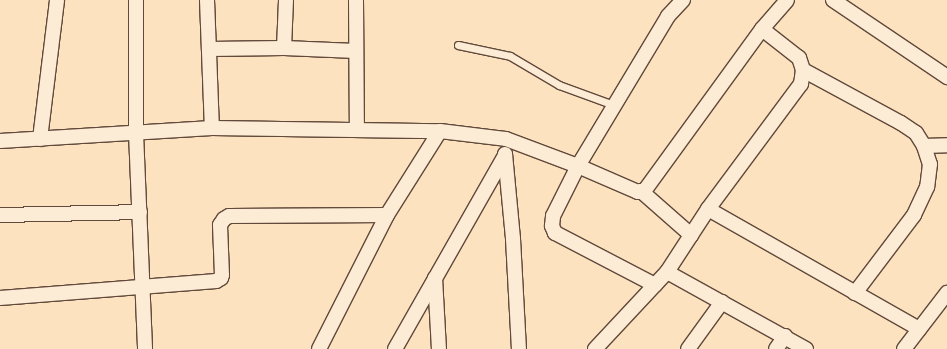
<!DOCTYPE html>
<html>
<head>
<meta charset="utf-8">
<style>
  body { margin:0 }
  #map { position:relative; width:947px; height:349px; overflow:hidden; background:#fce2bf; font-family:"IM FELL Double Pica",serif }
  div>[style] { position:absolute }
  .roads { filter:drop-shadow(1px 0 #61493b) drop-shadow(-1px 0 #61493b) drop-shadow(0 1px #61493b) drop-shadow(0 -1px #61493b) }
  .lane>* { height:7px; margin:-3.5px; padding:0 3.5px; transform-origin:3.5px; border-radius:3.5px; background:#fdecd5 }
  .street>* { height:14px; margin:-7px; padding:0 7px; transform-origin:7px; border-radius:7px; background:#fdecd5 }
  span { translate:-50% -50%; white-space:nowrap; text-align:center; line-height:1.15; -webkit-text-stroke:3.5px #fdecd5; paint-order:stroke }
</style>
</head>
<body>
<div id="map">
  <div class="roads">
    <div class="lane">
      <i style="left:458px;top:45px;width:53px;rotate:11.9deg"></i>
      <i style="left:510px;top:56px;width:57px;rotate:30.6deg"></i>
      <i style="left:559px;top:85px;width:59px;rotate:20deg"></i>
    </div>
    <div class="street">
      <i style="left:136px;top:0;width:133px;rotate:90deg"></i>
      <i style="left:136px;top:133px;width:216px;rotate:87.6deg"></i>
      <i style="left:207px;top:0;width:128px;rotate:87.8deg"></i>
      <i style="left:356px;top:0;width:130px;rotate:89.6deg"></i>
      <i style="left:833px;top:0;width:138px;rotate:34deg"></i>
      <i style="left:284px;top:48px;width:48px;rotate:-87.6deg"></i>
      <i style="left:209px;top:49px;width:75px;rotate:-0.8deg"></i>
      <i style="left:284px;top:48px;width:72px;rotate:2.4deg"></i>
      <i style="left:803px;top:70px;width:111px;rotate:28.4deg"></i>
      <i style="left:901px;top:123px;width:18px;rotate:34deg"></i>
      <i style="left:916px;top:133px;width:15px;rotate:58deg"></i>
      <i style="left:924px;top:146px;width:19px;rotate:72deg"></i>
      <i style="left:930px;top:164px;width:23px;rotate:97deg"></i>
      <i style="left:927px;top:187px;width:31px;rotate:115deg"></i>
      <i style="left:914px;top:215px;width:98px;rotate:127.1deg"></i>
      <i style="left:40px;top:139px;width:140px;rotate:-83deg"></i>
      <i style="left:0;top:141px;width:212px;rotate:-3.5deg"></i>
      <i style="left:212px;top:128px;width:228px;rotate:0.8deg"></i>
      <i style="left:440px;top:131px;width:66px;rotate:6.9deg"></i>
      <i style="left:506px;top:139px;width:77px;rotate:20.6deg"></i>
      <i style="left:578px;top:166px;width:65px;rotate:23.4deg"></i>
      <i style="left:638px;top:192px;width:3px;rotate:-18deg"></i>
      <i style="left:641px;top:191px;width:4px;rotate:-14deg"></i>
      <i style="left:645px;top:190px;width:199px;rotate:-54deg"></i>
      <i style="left:762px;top:29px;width:38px;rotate:-49deg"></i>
      <i style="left:924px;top:146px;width:23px;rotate:-2deg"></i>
      <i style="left:505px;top:154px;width:85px;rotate:84.6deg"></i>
      <i style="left:513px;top:239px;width:110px;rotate:86.9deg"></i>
      <i style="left:641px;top:191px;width:67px;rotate:41.3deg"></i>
      <i style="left:708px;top:209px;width:243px;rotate:29.6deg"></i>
      <i style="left:0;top:215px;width:140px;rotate:-1.2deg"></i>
      <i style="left:667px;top:272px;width:159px;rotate:29deg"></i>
      <i style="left:435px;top:278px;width:71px;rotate:86.8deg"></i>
      <i style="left:655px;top:285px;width:113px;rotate:-152.5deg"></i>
      <i style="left:555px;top:233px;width:8px;rotate:-113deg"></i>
      <i style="left:552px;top:226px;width:10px;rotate:-84deg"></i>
      <i style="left:553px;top:216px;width:56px;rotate:-63.4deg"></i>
      <i style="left:578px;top:166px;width:175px;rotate:-59deg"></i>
      <i style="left:668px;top:16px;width:22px;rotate:-47deg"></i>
      <i style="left:0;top:298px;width:217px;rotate:-4.5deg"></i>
      <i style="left:216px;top:281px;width:6px;rotate:-31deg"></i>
      <i style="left:221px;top:278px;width:3px;rotate:-72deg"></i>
      <i style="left:222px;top:275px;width:50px;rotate:-92.3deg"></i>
      <i style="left:220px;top:225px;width:7px;rotate:-56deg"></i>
      <i style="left:224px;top:219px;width:6px;rotate:-31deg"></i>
      <i style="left:229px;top:216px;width:158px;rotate:-0.4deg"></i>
      <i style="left:319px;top:349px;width:150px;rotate:-63.1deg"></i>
      <i style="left:387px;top:215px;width:99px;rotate:-57.8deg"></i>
      <i style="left:395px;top:349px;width:223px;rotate:-60.4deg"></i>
      <i style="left:595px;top:349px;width:105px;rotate:-46.9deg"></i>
      <i style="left:667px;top:272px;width:75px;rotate:-56.9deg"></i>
      <i style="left:708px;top:209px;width:156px;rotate:-53.4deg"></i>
      <i style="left:801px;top:84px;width:14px;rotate:-82deg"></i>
      <i style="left:803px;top:70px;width:13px;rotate:-108deg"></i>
      <i style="left:799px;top:58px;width:47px;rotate:-141.9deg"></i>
      <i style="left:688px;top:349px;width:58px;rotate:-54.1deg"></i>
      <i style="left:776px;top:349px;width:16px;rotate:-55deg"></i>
      <i style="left:904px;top:349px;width:71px;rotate:-52.5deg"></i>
    </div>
  </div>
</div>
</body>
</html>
